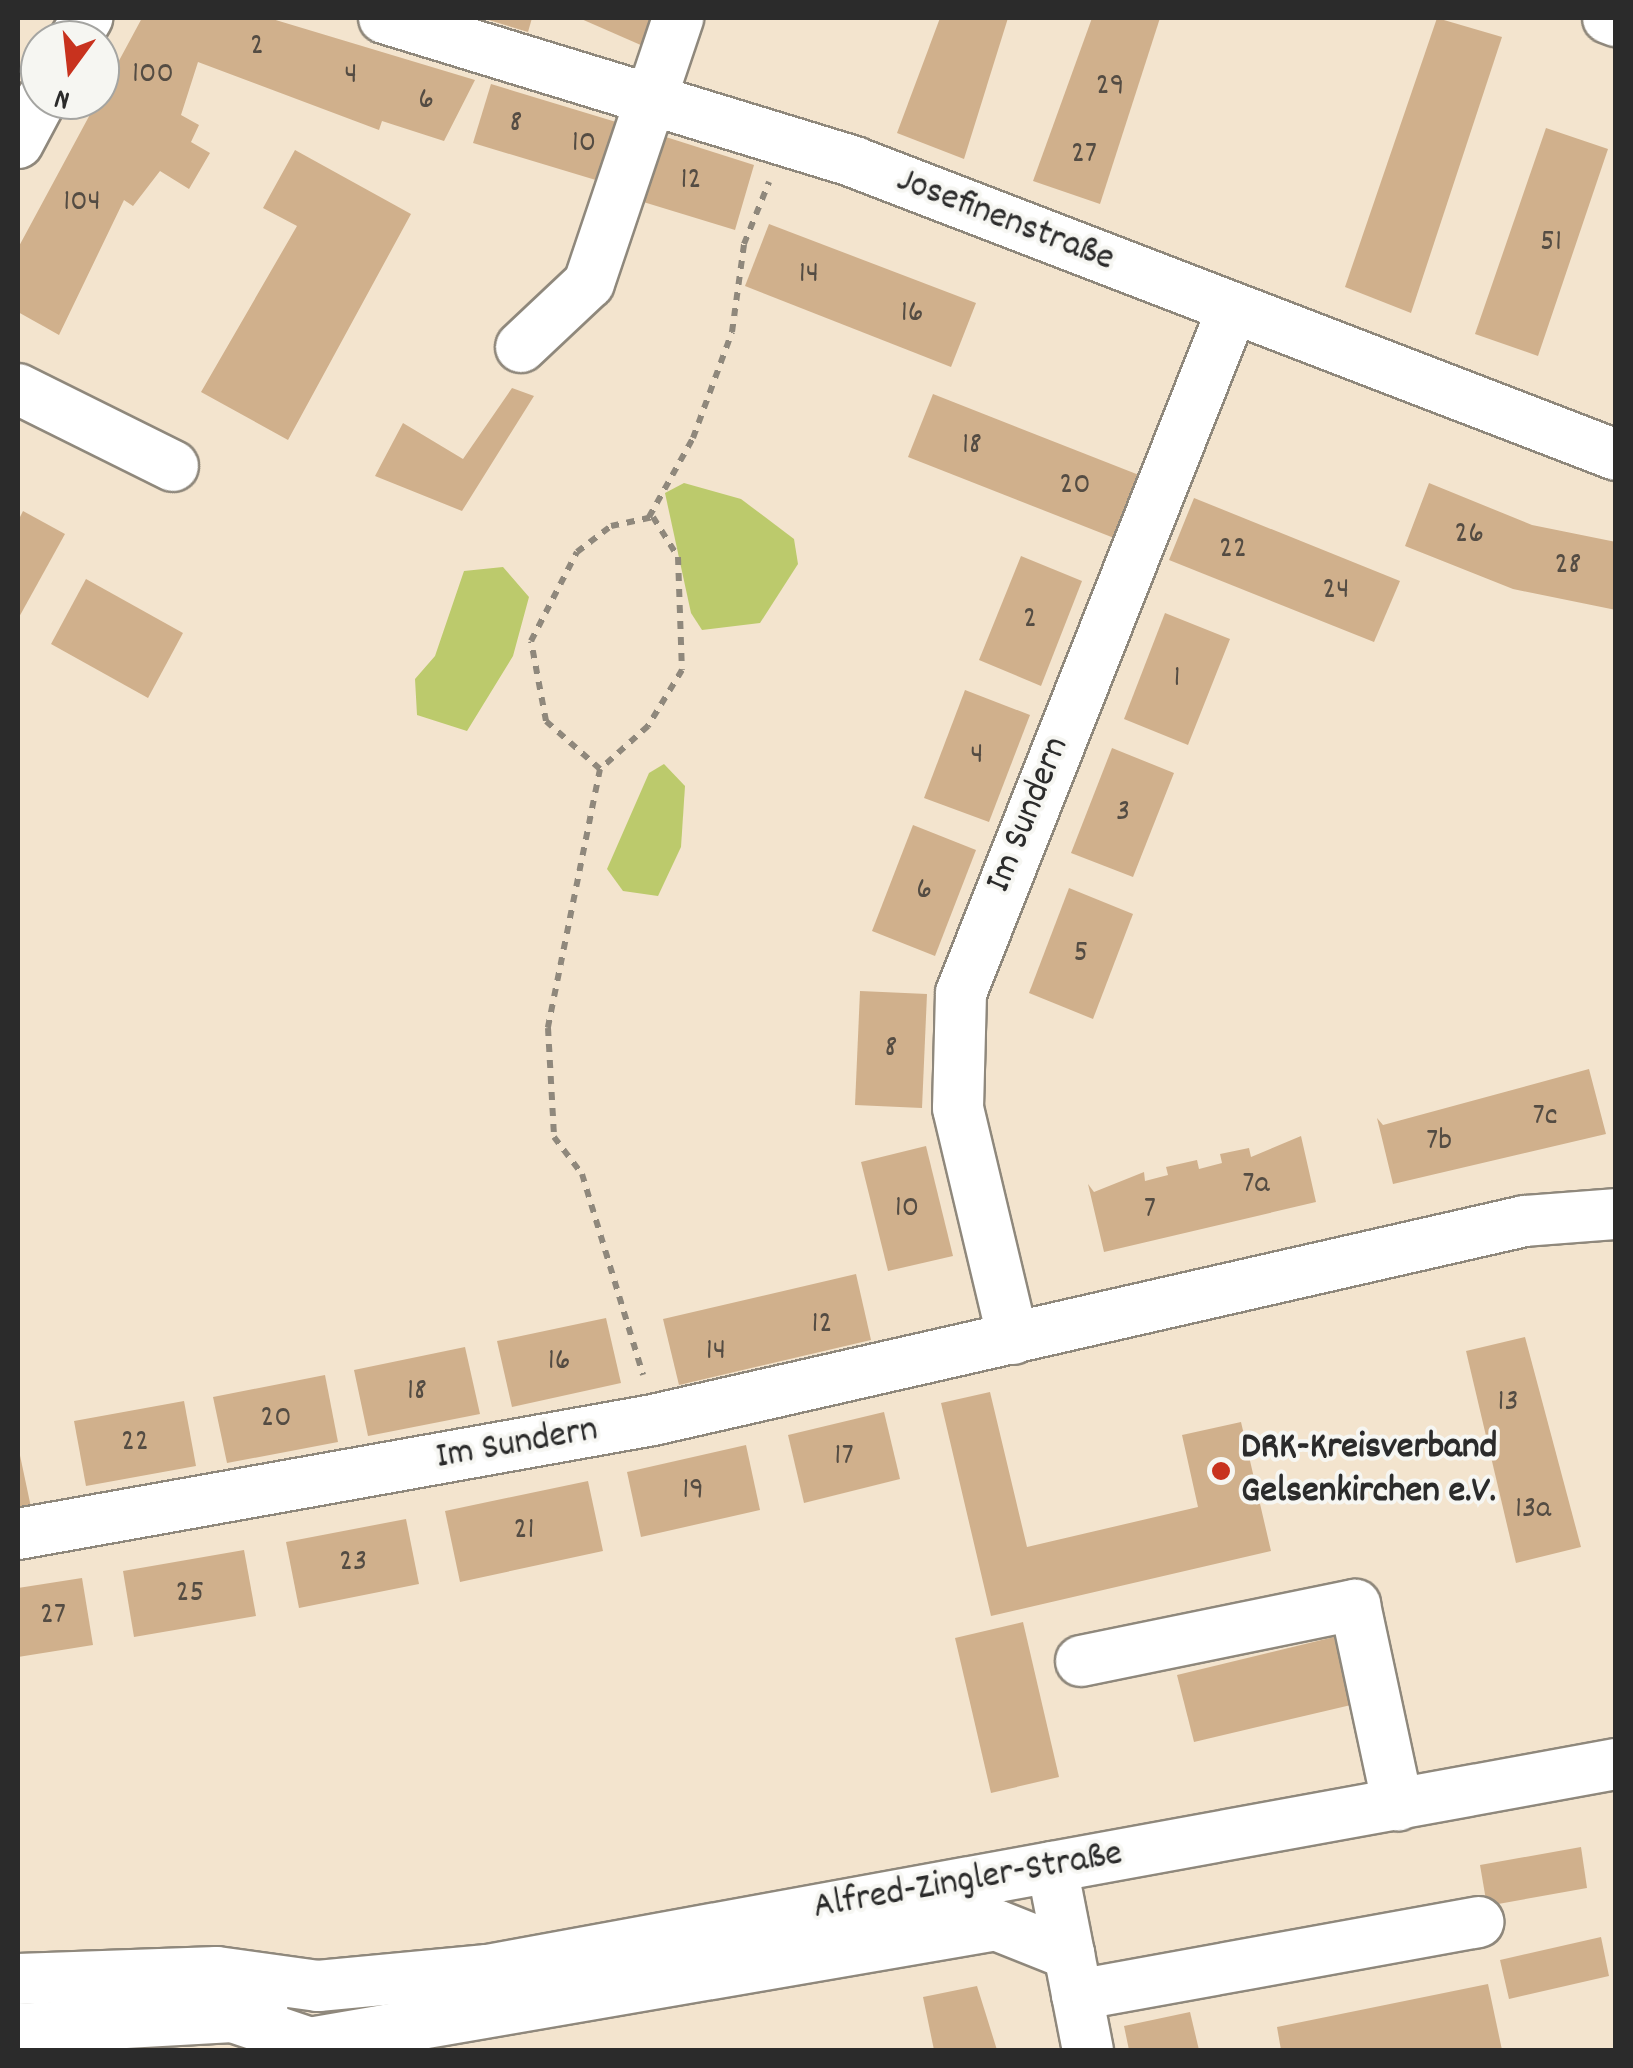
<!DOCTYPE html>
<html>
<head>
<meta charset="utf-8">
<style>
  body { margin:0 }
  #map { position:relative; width:1633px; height:2068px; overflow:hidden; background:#f3e4ce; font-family:Dekko,sans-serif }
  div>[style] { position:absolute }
  .green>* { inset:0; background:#bcca6c }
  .building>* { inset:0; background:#d0b08c }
  .path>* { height:6px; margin-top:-3px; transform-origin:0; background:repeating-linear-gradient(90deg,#8f887c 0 8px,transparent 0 16px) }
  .roads { filter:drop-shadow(2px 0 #8f887c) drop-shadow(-2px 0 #8f887c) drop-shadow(0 2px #8f887c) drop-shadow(0 -2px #8f887c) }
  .minor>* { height:50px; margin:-25px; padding:0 25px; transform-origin:25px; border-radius:25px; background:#fff }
  .dots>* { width:28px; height:28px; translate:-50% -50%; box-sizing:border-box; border:5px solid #f6f6f2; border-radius:50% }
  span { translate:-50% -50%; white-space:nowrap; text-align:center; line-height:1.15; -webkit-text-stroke:8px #f6f6f2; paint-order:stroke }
  .number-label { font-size:32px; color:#544c43 }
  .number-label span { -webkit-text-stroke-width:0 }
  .street-label { font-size:38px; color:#2b2b2b }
  .poi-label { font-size:38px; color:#2b2b2b; font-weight:700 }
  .left { translate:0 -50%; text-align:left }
  .frame { position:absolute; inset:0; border:20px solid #2b2b2b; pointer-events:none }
  .north { position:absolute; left:20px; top:20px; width:100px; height:100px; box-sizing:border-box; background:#f6f6f2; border:2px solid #a5a5a2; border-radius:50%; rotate:195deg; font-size:28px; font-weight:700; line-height:40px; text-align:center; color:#2b2b2b }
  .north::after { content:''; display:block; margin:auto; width:35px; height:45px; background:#c8321e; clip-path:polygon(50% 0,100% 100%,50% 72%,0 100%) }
</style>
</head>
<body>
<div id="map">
  <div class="green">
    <i style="clip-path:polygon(684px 483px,741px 499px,794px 539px,798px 564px,760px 623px,702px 630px,691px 613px,665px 493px)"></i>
    <i style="clip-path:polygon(503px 567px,529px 597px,513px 656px,467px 731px,417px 715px,415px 679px,435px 656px,464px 571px)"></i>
    <i style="clip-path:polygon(664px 764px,685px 786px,681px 847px,658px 896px,623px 891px,607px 869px,649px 773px)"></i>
  </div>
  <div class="building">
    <i style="clip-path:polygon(142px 18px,269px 18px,475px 80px,444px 141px,382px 121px,379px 130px,198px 62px,181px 115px,199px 125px,191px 142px,210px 153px,189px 189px,160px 171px,133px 206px,124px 200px,59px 335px,18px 312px,18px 248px)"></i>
    <i style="clip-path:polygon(482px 18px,532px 18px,528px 32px)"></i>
    <i style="clip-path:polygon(579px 18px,659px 18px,643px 46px)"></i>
    <i style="clip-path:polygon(940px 18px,1008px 18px,964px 159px,897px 133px)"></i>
    <i style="clip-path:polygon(1092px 18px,1160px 18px,1100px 204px,1033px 181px)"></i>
    <i style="clip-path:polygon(1437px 18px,1502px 37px,1411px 313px,1345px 287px)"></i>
    <i style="clip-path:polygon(491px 84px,626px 125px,609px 184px,473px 143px)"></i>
    <i style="clip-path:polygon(1546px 128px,1608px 149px,1538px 356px,1475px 334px)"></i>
    <i style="clip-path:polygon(647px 131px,754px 165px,735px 230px,627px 197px)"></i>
    <i style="clip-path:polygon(295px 150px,411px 214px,288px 440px,201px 392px,297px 226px,263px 208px)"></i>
    <i style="clip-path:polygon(769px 224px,976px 303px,951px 367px,745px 286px)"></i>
    <i style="clip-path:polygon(512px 388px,534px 396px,462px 511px,375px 476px,403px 423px,463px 459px)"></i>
    <i style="clip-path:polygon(933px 394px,1139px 475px,1114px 538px,908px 457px)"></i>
    <i style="clip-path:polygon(1429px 483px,1532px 525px,1616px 542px,1616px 610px,1513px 589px,1405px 546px)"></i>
    <i style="clip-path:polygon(1194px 498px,1400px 581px,1374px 642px,1169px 560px)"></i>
    <i style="clip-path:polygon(23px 511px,65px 534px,18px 619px,18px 521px)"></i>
    <i style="clip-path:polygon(1021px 556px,1082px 581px,1041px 686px,979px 660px)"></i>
    <i style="clip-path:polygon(86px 579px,183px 633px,148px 698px,51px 644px)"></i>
    <i style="clip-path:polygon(1165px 613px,1230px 639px,1188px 745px,1124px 719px)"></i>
    <i style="clip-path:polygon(965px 690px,1030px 715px,989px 822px,924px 798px)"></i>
    <i style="clip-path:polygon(1112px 748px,1174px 773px,1133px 877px,1071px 853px)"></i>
    <i style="clip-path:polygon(913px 825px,976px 850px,935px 956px,872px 931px)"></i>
    <i style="clip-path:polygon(1069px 888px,1133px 914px,1093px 1019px,1029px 993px)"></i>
    <i style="clip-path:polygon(860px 991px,927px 994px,922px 1108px,855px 1105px)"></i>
    <i style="clip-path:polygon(1589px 1069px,1606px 1134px,1393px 1184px,1377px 1118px,1383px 1125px)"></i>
    <i style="clip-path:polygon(1301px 1136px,1316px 1202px,1104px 1252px,1088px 1184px,1094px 1192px,1144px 1172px,1145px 1181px,1168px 1175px,1166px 1167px,1197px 1160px,1199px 1169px,1222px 1163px,1220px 1154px,1249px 1148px,1251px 1157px)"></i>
    <i style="clip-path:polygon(926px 1146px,953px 1256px,888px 1271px,861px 1162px)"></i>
    <i style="clip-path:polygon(856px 1274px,871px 1340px,679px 1385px,663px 1319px)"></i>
    <i style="clip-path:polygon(606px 1318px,621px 1383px,512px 1407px,497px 1341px)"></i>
    <i style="clip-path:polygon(1525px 1337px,1581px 1547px,1516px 1563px,1466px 1351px)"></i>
    <i style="clip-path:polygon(465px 1347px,480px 1414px,368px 1436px,354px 1370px)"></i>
    <i style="clip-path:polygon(325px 1375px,338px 1442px,227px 1463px,213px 1397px)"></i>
    <i style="clip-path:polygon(990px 1392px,1027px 1547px,1198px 1507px,1182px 1435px,1241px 1422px,1271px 1551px,991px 1616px,941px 1403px)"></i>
    <i style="clip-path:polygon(184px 1401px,196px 1466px,86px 1486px,74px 1421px)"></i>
    <i style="clip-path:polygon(884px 1412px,900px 1479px,804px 1503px,788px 1435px)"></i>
    <i style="clip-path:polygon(746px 1445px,760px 1510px,641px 1537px,627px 1472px)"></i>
    <i style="clip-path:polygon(18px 1446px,32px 1512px,18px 1514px)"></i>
    <i style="clip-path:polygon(588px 1481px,603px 1551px,460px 1582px,445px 1511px)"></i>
    <i style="clip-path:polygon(406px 1519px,419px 1584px,299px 1608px,286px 1542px)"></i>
    <i style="clip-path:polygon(244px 1550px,256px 1616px,134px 1637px,123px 1571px)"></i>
    <i style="clip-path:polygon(82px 1578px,93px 1645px,18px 1657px,18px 1588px)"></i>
    <i style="clip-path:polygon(1023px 1622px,1059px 1777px,991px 1793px,955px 1638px)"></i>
    <i style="clip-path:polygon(1334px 1637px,1351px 1705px,1194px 1742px,1177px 1675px)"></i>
    <i style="clip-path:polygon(1581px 1847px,1587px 1888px,1487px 1906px,1480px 1865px)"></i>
    <i style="clip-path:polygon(1601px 1937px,1609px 1976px,1509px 1999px,1500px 1960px)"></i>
    <i style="clip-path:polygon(1488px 1984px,1502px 2050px,1281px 2050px,1277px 2027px)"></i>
    <i style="clip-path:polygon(977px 1986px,997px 2050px,934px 2050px,923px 1997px)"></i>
    <i style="clip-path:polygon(1190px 2012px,1199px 2050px,1129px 2050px,1124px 2026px)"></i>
  </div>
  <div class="path">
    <i style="left:649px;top:517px;width:90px;rotate:-60.9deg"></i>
    <i style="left:693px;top:438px;width:113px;rotate:-69.8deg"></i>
    <i style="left:732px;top:332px;width:89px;rotate:-82.2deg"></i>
    <i style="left:744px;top:244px;width:67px;rotate:-68deg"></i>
    <i style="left:600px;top:769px;width:72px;rotate:-138.4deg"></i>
    <i style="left:546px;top:721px;width:81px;rotate:-100.6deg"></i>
    <i style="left:531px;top:641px;width:100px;rotate:-62.7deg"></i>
    <i style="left:577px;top:552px;width:43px;rotate:-37.4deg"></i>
    <i style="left:611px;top:526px;width:43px;rotate:-12.1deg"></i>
    <i style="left:653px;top:517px;width:47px;rotate:58deg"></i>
    <i style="left:678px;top:557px;width:113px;rotate:88deg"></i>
    <i style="left:682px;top:670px;width:66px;rotate:121.3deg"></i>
    <i style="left:648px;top:726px;width:64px;rotate:138.1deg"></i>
    <i style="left:600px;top:769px;width:264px;rotate:101.4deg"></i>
    <i style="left:548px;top:1028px;width:109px;rotate:86.8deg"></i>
    <i style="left:554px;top:1137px;width:46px;rotate:52.9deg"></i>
    <i style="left:582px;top:1174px;width:210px;rotate:73.1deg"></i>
  </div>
  <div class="roads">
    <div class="minor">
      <i style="left:384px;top:18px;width:492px;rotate:17deg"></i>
      <i style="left:854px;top:162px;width:816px;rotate:21.03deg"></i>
      <i style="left:1608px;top:18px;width:9px;rotate:21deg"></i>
      <i style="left:74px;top:40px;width:26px;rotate:-59deg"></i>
      <i style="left:18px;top:143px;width:49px;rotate:-61.9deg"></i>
      <i style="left:521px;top:347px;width:93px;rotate:-43.3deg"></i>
      <i style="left:589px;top:283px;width:280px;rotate:-71.4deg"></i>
      <i style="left:18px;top:389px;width:173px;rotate:26.4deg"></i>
      <i style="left:1013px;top:1339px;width:237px;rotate:-103.4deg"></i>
      <i style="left:958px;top:1108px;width:115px;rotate:-88.5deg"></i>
      <i style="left:961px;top:993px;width:735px;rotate:-68.36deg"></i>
      <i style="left:18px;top:1534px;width:645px;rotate:-10.18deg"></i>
      <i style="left:653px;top:1420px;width:894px;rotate:-12.86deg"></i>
      <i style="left:1525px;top:1221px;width:91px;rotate:-4.4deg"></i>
      <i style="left:1081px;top:1661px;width:280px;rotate:-11.6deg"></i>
      <i style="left:1355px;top:1605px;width:205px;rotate:77.9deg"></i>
      <i style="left:1052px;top:1867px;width:187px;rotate:78.9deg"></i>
      <i style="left:18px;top:1979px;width:199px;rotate:-2deg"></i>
      <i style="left:217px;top:1972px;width:102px;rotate:7.9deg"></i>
      <i style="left:318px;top:1986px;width:170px;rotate:-5.4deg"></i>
      <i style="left:487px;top:1970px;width:1148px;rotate:-10.34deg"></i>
      <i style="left:1077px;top:1995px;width:408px;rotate:-10.3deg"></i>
      <i style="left:233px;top:2017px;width:81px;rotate:18.7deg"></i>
      <i style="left:310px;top:2043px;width:696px;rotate:-9.76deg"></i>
      <i style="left:996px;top:1925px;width:79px;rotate:21.7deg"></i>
      <i style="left:18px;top:2029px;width:215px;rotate:-3.2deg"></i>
      <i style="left:233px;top:2017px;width:31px;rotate:-19deg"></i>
    </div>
  </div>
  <div class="dots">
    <i style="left:1221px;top:1471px;background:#c8321e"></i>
  </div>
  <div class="number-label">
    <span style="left:257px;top:47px">2</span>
    <span style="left:153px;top:75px">100</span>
    <span style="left:351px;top:76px">4</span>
    <span style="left:1110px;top:87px">29</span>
    <span style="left:426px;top:101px">6</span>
    <span style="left:516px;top:124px">8</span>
    <span style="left:584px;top:144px">10</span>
    <span style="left:1084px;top:155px">27</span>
    <span style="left:691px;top:181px">12</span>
    <span style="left:82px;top:203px">104</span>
    <span style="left:1551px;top:243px">51</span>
    <span style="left:809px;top:275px">14</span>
    <span style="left:912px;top:314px">16</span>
    <span style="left:972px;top:446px">18</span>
    <span style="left:1075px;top:486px">20</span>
    <span style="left:1469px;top:535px">26</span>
    <span style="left:1233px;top:550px">22</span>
    <span style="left:1568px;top:566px">28</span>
    <span style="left:1336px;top:591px">24</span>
    <span style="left:1030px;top:620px">2</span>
    <span style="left:1177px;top:679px">1</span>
    <span style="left:977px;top:756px">4</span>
    <span style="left:1123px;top:813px">3</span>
    <span style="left:924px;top:891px">6</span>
    <span style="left:1081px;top:954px">5</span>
    <span style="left:891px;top:1049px">8</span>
    <span style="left:1545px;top:1117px">7c</span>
    <span style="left:1439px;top:1142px">7b</span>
    <span style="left:1256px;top:1185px">7a</span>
    <span style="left:907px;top:1209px">10</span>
    <span style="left:1150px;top:1210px">7</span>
    <span style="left:822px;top:1325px">12</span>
    <span style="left:716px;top:1352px">14</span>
    <span style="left:559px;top:1362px">16</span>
    <span style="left:417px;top:1392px">18</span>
    <span style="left:1508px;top:1403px">13</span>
    <span style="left:276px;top:1419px">20</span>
    <span style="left:135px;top:1443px">22</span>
    <span style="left:844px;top:1457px">17</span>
    <span style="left:693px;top:1491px">19</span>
    <span style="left:1533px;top:1510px">13a</span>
    <span style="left:524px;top:1531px">21</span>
    <span style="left:353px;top:1563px">23</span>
    <span style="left:190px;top:1594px">25</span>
    <span style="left:53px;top:1616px">27</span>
  </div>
  <div class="street-label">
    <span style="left:1005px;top:221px;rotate:21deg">Josefinenstraße</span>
    <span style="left:1029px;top:815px;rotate:-68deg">Im Sundern</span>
    <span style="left:517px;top:1445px;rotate:-10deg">Im Sundern</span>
    <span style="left:968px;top:1882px;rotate:-10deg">Alfred-Zingler-Straße</span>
  </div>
  <div class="poi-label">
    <span class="left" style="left:1241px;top:1471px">DRK-Kreisverband<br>Gelsenkirchen e.V.</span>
  </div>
  <div class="frame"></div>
  <div class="north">N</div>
</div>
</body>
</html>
